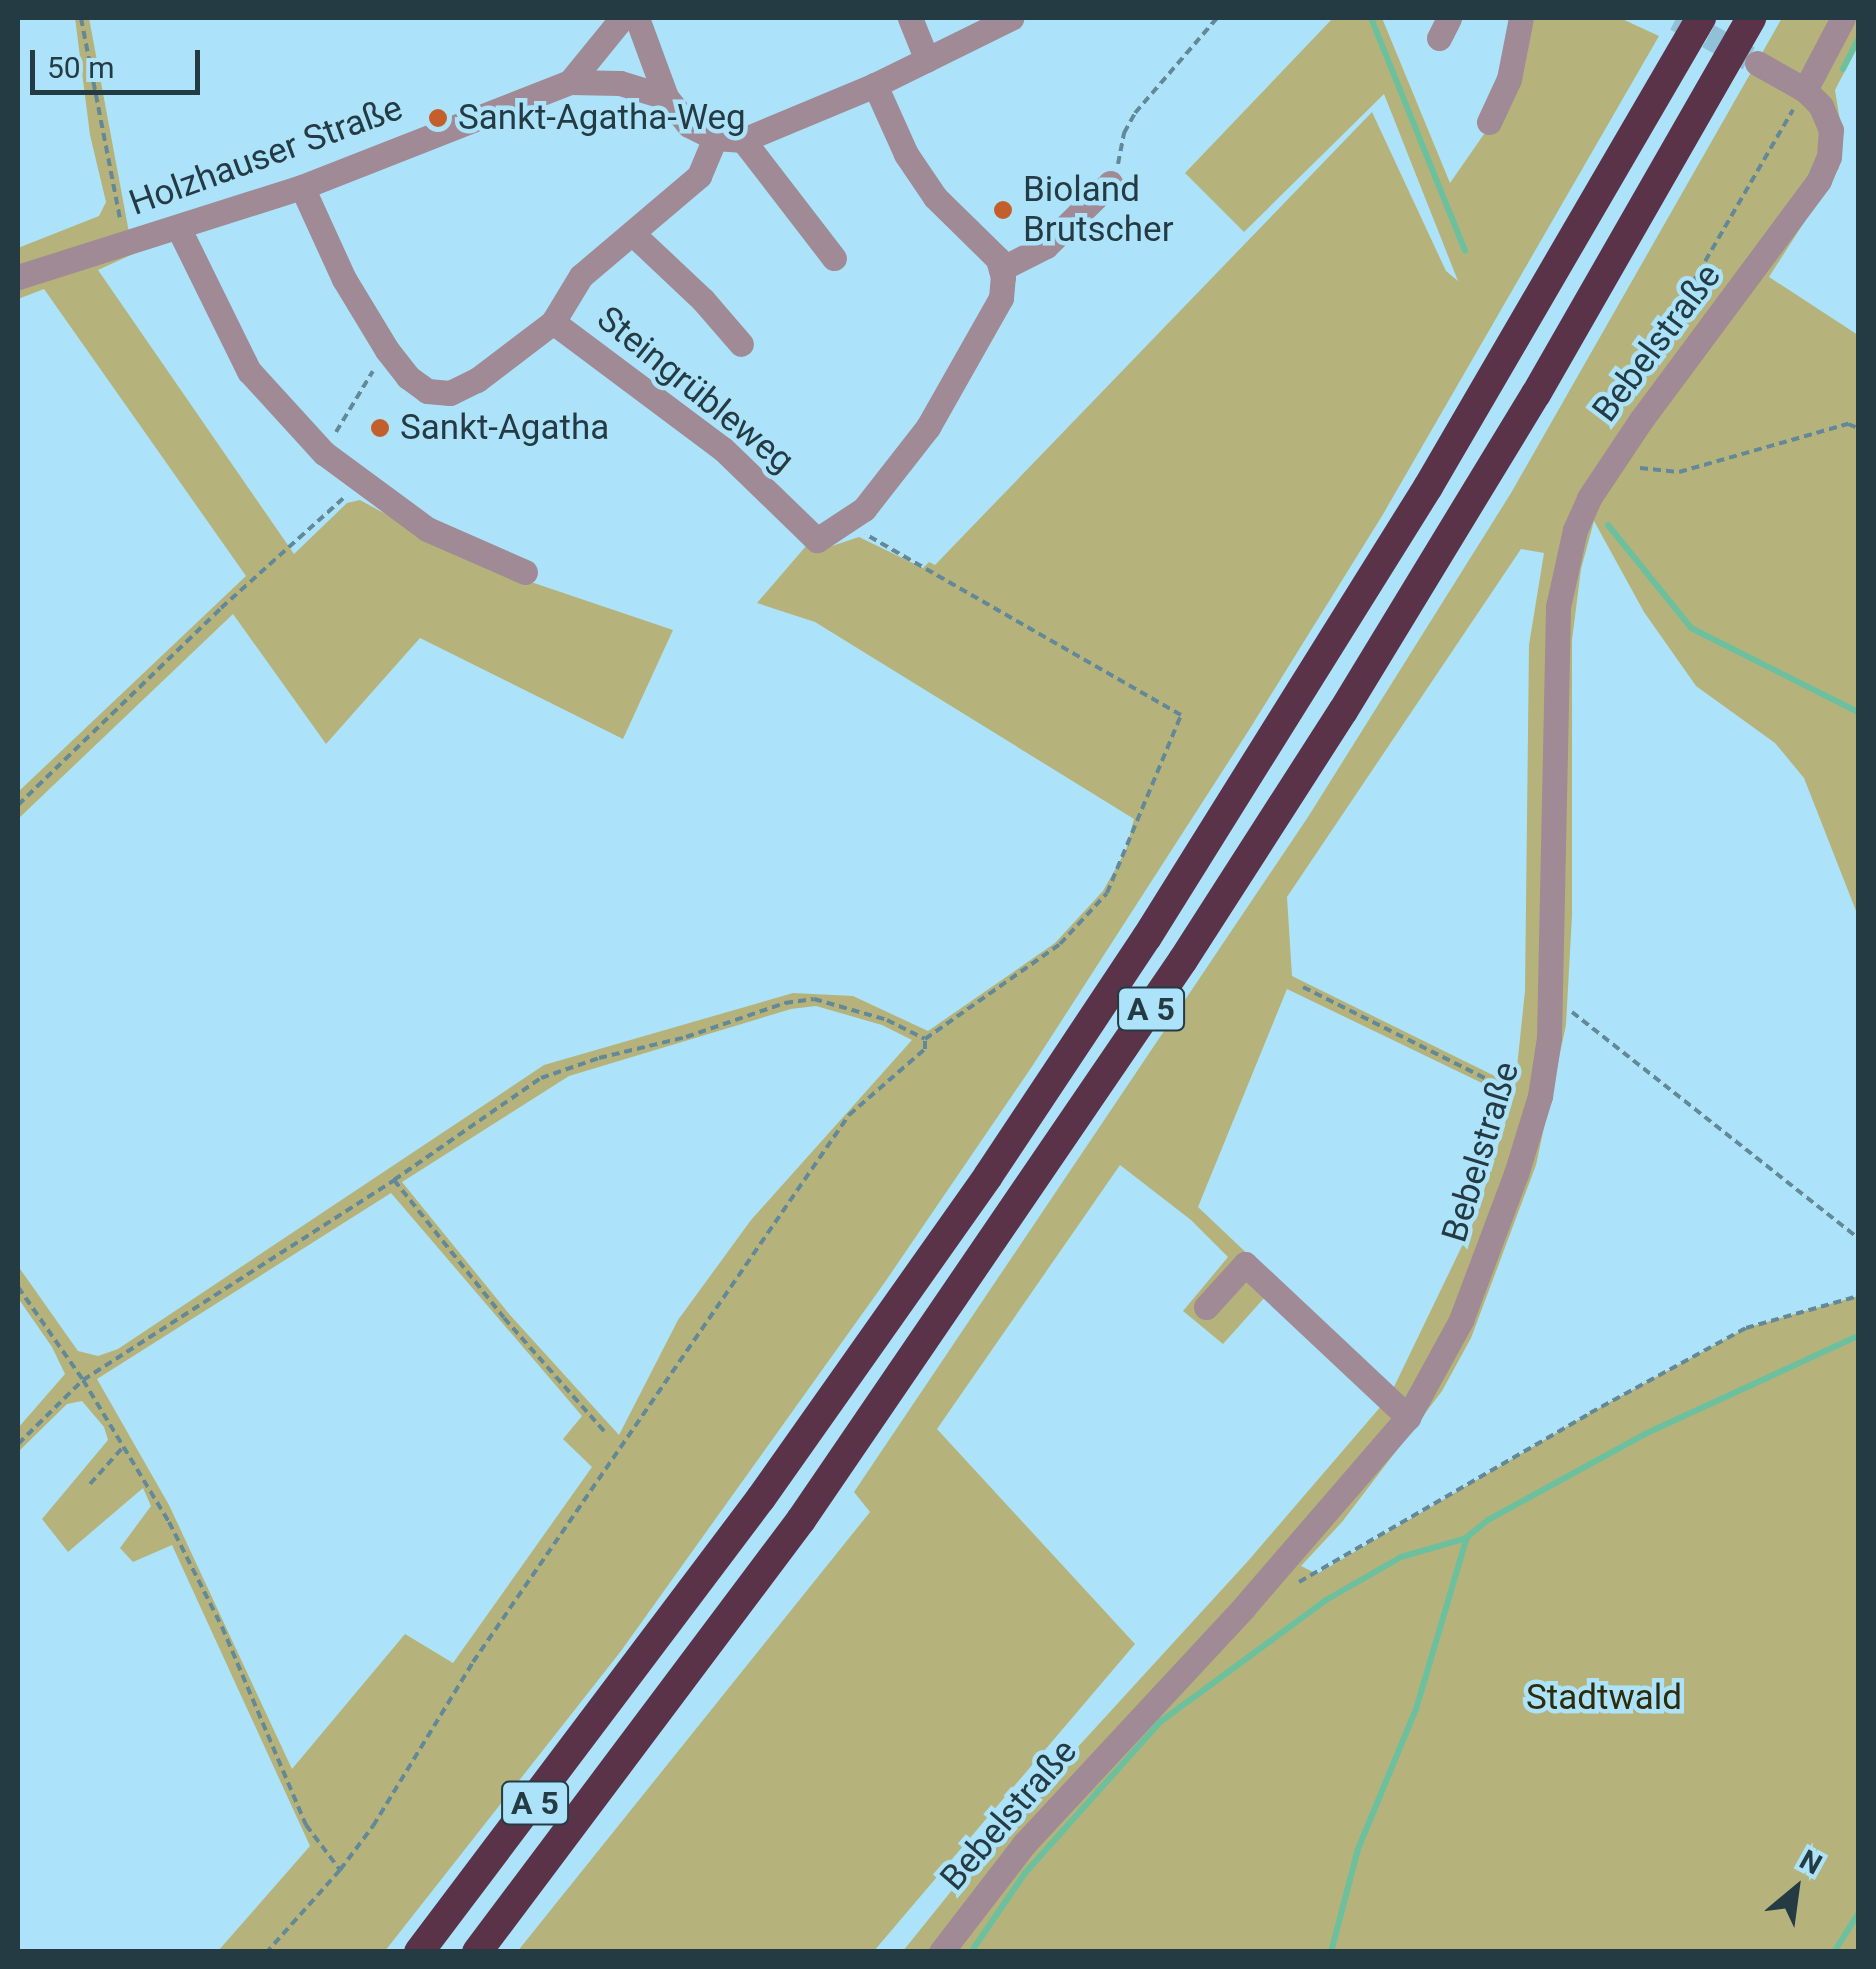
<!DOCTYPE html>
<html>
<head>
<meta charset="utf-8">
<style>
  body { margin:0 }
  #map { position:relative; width:1876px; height:1969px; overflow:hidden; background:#ace3fa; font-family:Roboto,sans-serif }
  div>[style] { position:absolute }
  .green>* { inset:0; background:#b5b37b }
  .stream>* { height:6px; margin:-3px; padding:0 3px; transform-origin:3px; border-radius:3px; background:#6cc09e }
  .minor-tunnel>* { height:25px; margin-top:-12.5px; transform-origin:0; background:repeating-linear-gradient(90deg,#91c1d6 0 25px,transparent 0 37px) }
  .path>* { height:4px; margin-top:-2px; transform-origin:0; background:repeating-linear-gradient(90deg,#638998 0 8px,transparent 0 13px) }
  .minor>* { height:25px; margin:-12.5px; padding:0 12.5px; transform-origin:12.5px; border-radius:12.5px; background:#9f8a95 }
  .highway>* { height:30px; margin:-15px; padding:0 15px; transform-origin:15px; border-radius:15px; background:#5a3349 }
  .dots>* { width:28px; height:28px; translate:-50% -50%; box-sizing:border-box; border:5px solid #ace3fa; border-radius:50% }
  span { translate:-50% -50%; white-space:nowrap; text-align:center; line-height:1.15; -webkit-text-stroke:9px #ace3fa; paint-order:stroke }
  .shield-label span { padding:2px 8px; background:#ace3fa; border:2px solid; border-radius:8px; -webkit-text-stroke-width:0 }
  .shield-label { font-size:32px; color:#253b44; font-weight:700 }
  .poi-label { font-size:35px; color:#253b44 }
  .left { translate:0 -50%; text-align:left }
  .street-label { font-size:35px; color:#253b44 }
  .park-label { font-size:35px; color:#2d2b09 }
  .frame { position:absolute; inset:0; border:20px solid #253b44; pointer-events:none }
  .north { position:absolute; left:1746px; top:1839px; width:100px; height:100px; -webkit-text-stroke:8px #ace3fa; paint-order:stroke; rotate:29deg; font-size:28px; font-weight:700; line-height:40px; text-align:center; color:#253b44 }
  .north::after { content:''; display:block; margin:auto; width:35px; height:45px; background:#253b44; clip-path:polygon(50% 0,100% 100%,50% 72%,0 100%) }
  .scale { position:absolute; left:30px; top:50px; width:170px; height:45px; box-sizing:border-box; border:5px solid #253b44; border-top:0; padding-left:12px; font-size:30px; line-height:35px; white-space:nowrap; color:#253b44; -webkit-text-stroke:8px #ace3fa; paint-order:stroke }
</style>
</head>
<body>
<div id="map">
  <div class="green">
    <i style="clip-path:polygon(75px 18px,89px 18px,133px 254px,98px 270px,294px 554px,347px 503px,360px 500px,475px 563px,673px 630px,623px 739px,420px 638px,326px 744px,233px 614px,18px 819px,18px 792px,246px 576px,44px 289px,18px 299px,18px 248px,99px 216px,106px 202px,90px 135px)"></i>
    <i style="clip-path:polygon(evenodd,1333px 18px,1382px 18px,1450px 183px,1491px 124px,1529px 18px,1620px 18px,1659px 36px,1382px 516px,1249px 730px,1033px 1065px,885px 1282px,621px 1651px,385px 1951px,218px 1951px,310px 1846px,172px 1545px,133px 1562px,120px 1548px,151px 1506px,143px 1488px,68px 1552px,42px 1519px,108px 1440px,104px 1427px,82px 1401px,67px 1404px,18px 1452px,18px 1428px,65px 1374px,52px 1347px,18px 1298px,18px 1266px,78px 1351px,98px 1356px,118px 1349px,544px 1065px,793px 993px,853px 996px,928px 1031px,1055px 943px,1103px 891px,1126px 850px,1134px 819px,815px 622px,757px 603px,806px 546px,826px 548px,859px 537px,923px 568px,929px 562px,935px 565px,1372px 112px,1446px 271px,1458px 281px,1384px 94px,1244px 232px,1185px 173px,1333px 18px,816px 1006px,882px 1025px,912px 1040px,751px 1220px,678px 1320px,619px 1435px,510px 1315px,402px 1182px,569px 1076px,791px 1009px,816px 1006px,1333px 18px,391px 1193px,582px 1416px,563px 1439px,592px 1467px,453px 1663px,405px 1634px,292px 1769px,169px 1505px,97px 1379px,391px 1193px)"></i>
    <i style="clip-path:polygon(evenodd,1782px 18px,1858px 18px,1858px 46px,1835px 90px,1843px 140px,1839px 168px,1769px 277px,1858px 335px,1858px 916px,1804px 778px,1775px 743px,1696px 686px,1644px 612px,1594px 521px,1581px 569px,1572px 640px,1572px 915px,1566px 1025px,1536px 1165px,1471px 1338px,1442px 1391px,1342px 1522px,1301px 1566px,1317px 1574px,1590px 1413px,1746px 1328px,1858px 1296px,1858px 1951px,903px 1951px,990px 1843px,1248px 1561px,1382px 1405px,1265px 1297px,1223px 1344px,1183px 1311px,1228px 1257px,1191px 1220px,1120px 1165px,937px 1429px,1135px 1644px,874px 1951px,517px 1952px,870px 1512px,854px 1492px,1308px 817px,1511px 493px,1782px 18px,1521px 549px,1544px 553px,1529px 645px,1525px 991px,1515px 1086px,1292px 976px,1287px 897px,1521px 549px,1782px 18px,1287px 989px,1513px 1098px,1475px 1219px,1392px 1391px,1198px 1207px,1287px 989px)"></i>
  </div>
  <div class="stream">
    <i style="left:1371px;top:18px;width:251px;rotate:68deg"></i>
    <i style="left:1843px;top:69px;width:34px;rotate:-63deg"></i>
    <i style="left:1608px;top:525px;width:132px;rotate:51.1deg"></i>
    <i style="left:1691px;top:628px;width:187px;rotate:26.7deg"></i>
    <i style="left:971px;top:1952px;width:96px;rotate:-55.6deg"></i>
    <i style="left:1025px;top:1873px;width:203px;rotate:-48.2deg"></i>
    <i style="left:1160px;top:1722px;width:206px;rotate:-36.3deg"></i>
    <i style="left:1326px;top:1600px;width:86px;rotate:-29.8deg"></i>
    <i style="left:1401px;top:1557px;width:69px;rotate:-16.1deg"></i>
    <i style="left:1331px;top:1952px;width:106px;rotate:-75.3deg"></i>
    <i style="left:1358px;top:1849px;width:152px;rotate:-67.5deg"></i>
    <i style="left:1416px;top:1709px;width:179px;rotate:-73.5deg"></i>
    <i style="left:1467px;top:1537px;width:27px;rotate:-39deg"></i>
    <i style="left:1488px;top:1520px;width:181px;rotate:-28.7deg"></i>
    <i style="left:1647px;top:1433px;width:232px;rotate:-24.7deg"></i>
    <i style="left:1834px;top:1952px;width:45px;rotate:-57.7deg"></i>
  </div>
  <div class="minor-tunnel">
    <i style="left:1676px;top:18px;width:83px;rotate:28.7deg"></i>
  </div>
  <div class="path">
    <i style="left:81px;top:18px;width:205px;rotate:79deg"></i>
    <i style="left:1118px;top:164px;width:32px;rotate:-79deg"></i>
    <i style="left:1124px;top:133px;width:23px;rotate:-61deg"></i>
    <i style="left:1135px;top:113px;width:125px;rotate:-49.2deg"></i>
    <i style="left:1627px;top:396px;width:331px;rotate:-59.9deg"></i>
    <i style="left:336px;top:432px;width:71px;rotate:-58.8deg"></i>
    <i style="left:1640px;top:468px;width:39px;rotate:6deg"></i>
    <i style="left:1679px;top:472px;width:176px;rotate:-15.9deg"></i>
    <i style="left:1848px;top:424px;width:11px;rotate:22deg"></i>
    <i style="left:18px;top:805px;width:283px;rotate:-44.1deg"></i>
    <i style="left:221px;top:608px;width:168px;rotate:-41.9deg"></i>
    <i style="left:1303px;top:987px;width:237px;rotate:26.6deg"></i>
    <i style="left:1572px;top:1012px;width:365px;rotate:38.3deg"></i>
    <i style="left:394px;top:1180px;width:176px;rotate:51.4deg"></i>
    <i style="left:504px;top:1318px;width:151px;rotate:48.5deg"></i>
    <i style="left:18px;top:1287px;width:113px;rotate:55deg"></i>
    <i style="left:83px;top:1380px;width:166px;rotate:58.8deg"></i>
    <i style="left:169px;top:1522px;width:118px;rotate:63.2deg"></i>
    <i style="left:222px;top:1627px;width:215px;rotate:67deg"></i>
    <i style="left:306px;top:1825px;width:56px;rotate:52.9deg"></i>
    <i style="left:340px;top:1870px;width:110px;rotate:131.7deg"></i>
    <i style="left:18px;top:1444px;width:91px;rotate:-44.6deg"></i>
    <i style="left:83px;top:1380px;width:370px;rotate:-32.7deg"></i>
    <i style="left:394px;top:1180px;width:179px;rotate:-34.8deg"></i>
    <i style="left:541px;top:1078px;width:61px;rotate:-19deg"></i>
    <i style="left:599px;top:1058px;width:89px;rotate:-13.6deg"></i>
    <i style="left:686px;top:1037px;width:105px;rotate:-19deg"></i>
    <i style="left:785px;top:1003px;width:29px;rotate:-8deg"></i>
    <i style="left:814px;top:999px;width:76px;rotate:16deg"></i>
    <i style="left:887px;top:1020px;width:42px;rotate:26.6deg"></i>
    <i style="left:925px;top:1039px;width:165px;rotate:-35.1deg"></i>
    <i style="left:1060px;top:944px;width:69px;rotate:-47.3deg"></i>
    <i style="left:1107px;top:893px;width:193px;rotate:-67.4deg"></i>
    <i style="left:1181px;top:715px;width:364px;rotate:-150.2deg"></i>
    <i style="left:90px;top:1484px;width:51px;rotate:-48.2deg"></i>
    <i style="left:1299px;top:1582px;width:337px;rotate:-30.1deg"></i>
    <i style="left:1590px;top:1413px;width:178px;rotate:-28.6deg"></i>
    <i style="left:1746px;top:1328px;width:116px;rotate:-15.9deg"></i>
    <i style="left:340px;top:1870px;width:55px;rotate:-53.1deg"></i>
    <i style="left:373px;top:1826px;width:192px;rotate:-58.6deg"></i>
    <i style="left:473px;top:1662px;width:664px;rotate:-55.5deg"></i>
    <i style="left:849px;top:1115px;width:101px;rotate:-41deg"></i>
    <i style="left:925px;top:1049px;width:10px;rotate:-90deg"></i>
  </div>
  <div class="minor">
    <i style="left:637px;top:18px;width:84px;rotate:69.8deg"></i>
    <i style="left:666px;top:97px;width:36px;rotate:51deg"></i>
    <i style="left:689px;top:125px;width:29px;rotate:27deg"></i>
    <i style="left:715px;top:138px;width:28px;rotate:4deg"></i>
    <i style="left:743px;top:140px;width:143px;rotate:-22.6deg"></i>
    <i style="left:875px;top:85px;width:152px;rotate:-26.2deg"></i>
    <i style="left:910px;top:18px;width:45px;rotate:68deg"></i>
    <i style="left:1439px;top:38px;width:22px;rotate:-63deg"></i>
    <i style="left:570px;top:82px;width:50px;rotate:1.1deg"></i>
    <i style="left:620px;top:83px;width:48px;rotate:16.9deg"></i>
    <i style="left:1805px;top:90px;width:81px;rotate:-62.2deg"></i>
    <i style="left:1489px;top:122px;width:47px;rotate:-65.1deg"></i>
    <i style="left:1509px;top:79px;width:62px;rotate:-78.9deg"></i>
    <i style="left:743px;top:140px;width:149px;rotate:52.4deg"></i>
    <i style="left:302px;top:187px;width:101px;rotate:65.5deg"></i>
    <i style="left:344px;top:279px;width:83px;rotate:58.8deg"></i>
    <i style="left:387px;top:350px;width:34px;rotate:52deg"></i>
    <i style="left:408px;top:377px;width:24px;rotate:36deg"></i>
    <i style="left:427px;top:391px;width:23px;rotate:5deg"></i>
    <i style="left:450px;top:393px;width:30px;rotate:-26deg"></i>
    <i style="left:477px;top:380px;width:96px;rotate:-37.3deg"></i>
    <i style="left:553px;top:322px;width:54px;rotate:-58.7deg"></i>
    <i style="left:581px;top:276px;width:155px;rotate:-40.3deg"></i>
    <i style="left:699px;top:176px;width:41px;rotate:-67.2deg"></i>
    <i style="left:178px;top:227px;width:161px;rotate:63.8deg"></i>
    <i style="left:249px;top:371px;width:111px;rotate:47.6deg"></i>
    <i style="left:324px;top:453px;width:128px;rotate:36.4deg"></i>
    <i style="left:427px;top:529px;width:107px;rotate:23.7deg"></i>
    <i style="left:633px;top:234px;width:96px;rotate:43.3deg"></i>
    <i style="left:703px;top:300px;width:58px;rotate:49.2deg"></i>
    <i style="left:1001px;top:269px;width:51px;rotate:-27.1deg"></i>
    <i style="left:1046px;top:246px;width:90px;rotate:-44.5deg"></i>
    <i style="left:18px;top:277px;width:298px;rotate:-17.6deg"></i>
    <i style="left:302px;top:187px;width:288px;rotate:-21.4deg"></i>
    <i style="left:570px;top:82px;width:82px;rotate:-50.9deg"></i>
    <i style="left:553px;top:322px;width:212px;rotate:36.8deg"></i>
    <i style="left:723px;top:449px;width:131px;rotate:44.1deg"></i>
    <i style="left:817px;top:540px;width:56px;rotate:-33.4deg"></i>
    <i style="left:864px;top:509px;width:104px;rotate:-52deg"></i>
    <i style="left:928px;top:427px;width:148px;rotate:-60.5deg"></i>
    <i style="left:1001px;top:298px;width:21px;rotate:-85deg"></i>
    <i style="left:1003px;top:277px;width:19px;rotate:-106deg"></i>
    <i style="left:998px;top:259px;width:88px;rotate:-135.5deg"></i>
    <i style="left:935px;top:197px;width:52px;rotate:-124deg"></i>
    <i style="left:906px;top:154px;width:76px;rotate:-114.2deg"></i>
    <i style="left:1206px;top:1307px;width:58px;rotate:-47.8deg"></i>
    <i style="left:1245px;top:1264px;width:224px;rotate:43.2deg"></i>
    <i style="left:941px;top:1952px;width:138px;rotate:-52.4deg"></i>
    <i style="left:1025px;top:1843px;width:322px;rotate:-47.1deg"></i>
    <i style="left:1244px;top:1607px;width:251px;rotate:-49.2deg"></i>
    <i style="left:1408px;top:1417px;width:111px;rotate:-61.3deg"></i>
    <i style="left:1461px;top:1320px;width:156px;rotate:-69.4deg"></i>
    <i style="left:1516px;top:1174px;width:82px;rotate:-72.9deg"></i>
    <i style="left:1540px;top:1096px;width:59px;rotate:-81.2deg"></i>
    <i style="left:1549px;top:1038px;width:431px;rotate:-88.8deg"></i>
    <i style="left:1558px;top:607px;width:79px;rotate:-77.6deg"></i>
    <i style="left:1575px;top:530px;width:35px;rotate:-66deg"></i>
    <i style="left:1589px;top:498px;width:94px;rotate:-56.3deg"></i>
    <i style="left:1641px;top:420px;width:299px;rotate:-53.4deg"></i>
    <i style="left:1819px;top:180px;width:25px;rotate:-67deg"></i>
    <i style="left:1829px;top:157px;width:27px;rotate:-86deg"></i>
    <i style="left:1831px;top:130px;width:26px;rotate:-113deg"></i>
    <i style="left:1821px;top:106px;width:23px;rotate:-135deg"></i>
    <i style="left:1805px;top:90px;width:55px;rotate:-150.6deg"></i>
  </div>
  <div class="highway">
    <i style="left:419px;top:1952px;width:568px;rotate:-53.01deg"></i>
    <i style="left:761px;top:1498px;width:394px;rotate:-54.8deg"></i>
    <i style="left:988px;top:1176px;width:287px;rotate:-56.4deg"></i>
    <i style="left:1147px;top:937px;width:531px;rotate:-58.02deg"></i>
    <i style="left:1428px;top:487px;width:543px;rotate:-59.8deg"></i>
    <i style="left:477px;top:1952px;width:540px;rotate:-53.13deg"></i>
    <i style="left:801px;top:1520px;width:678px;rotate:-55.7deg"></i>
    <i style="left:1183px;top:960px;width:296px;rotate:-57.3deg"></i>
    <i style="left:1343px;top:711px;width:371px;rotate:-58.7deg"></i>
    <i style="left:1536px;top:394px;width:433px;rotate:-60.2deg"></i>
  </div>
  <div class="dots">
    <i style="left:438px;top:118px;background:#c35f2a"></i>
    <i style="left:1003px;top:210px;background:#c35f2a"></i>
    <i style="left:380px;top:428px;background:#c35f2a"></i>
  </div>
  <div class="shield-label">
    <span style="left:1151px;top:1009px">A 5</span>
    <span style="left:535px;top:1803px">A 5</span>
  </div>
  <div class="poi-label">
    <span class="left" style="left:458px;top:118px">Sankt-Agatha-Weg</span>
    <span class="left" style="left:1023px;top:210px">Bioland<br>Brutscher</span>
    <span class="left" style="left:400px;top:428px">Sankt-Agatha</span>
  </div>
  <div class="street-label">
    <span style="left:266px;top:156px;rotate:-20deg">Holzhauser Straße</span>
    <span style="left:1657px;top:343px;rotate:-53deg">Bebelstraße</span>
    <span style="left:695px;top:390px;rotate:39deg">Steingrübleweg</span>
    <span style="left:1481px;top:1152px;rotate:-73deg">Bebelstraße</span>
    <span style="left:1009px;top:1815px;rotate:-49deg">Bebelstraße</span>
  </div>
  <div class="park-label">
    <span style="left:1604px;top:1698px">Stadtwald</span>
  </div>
  <div class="frame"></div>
  <div class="north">N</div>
  <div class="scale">50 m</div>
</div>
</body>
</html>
